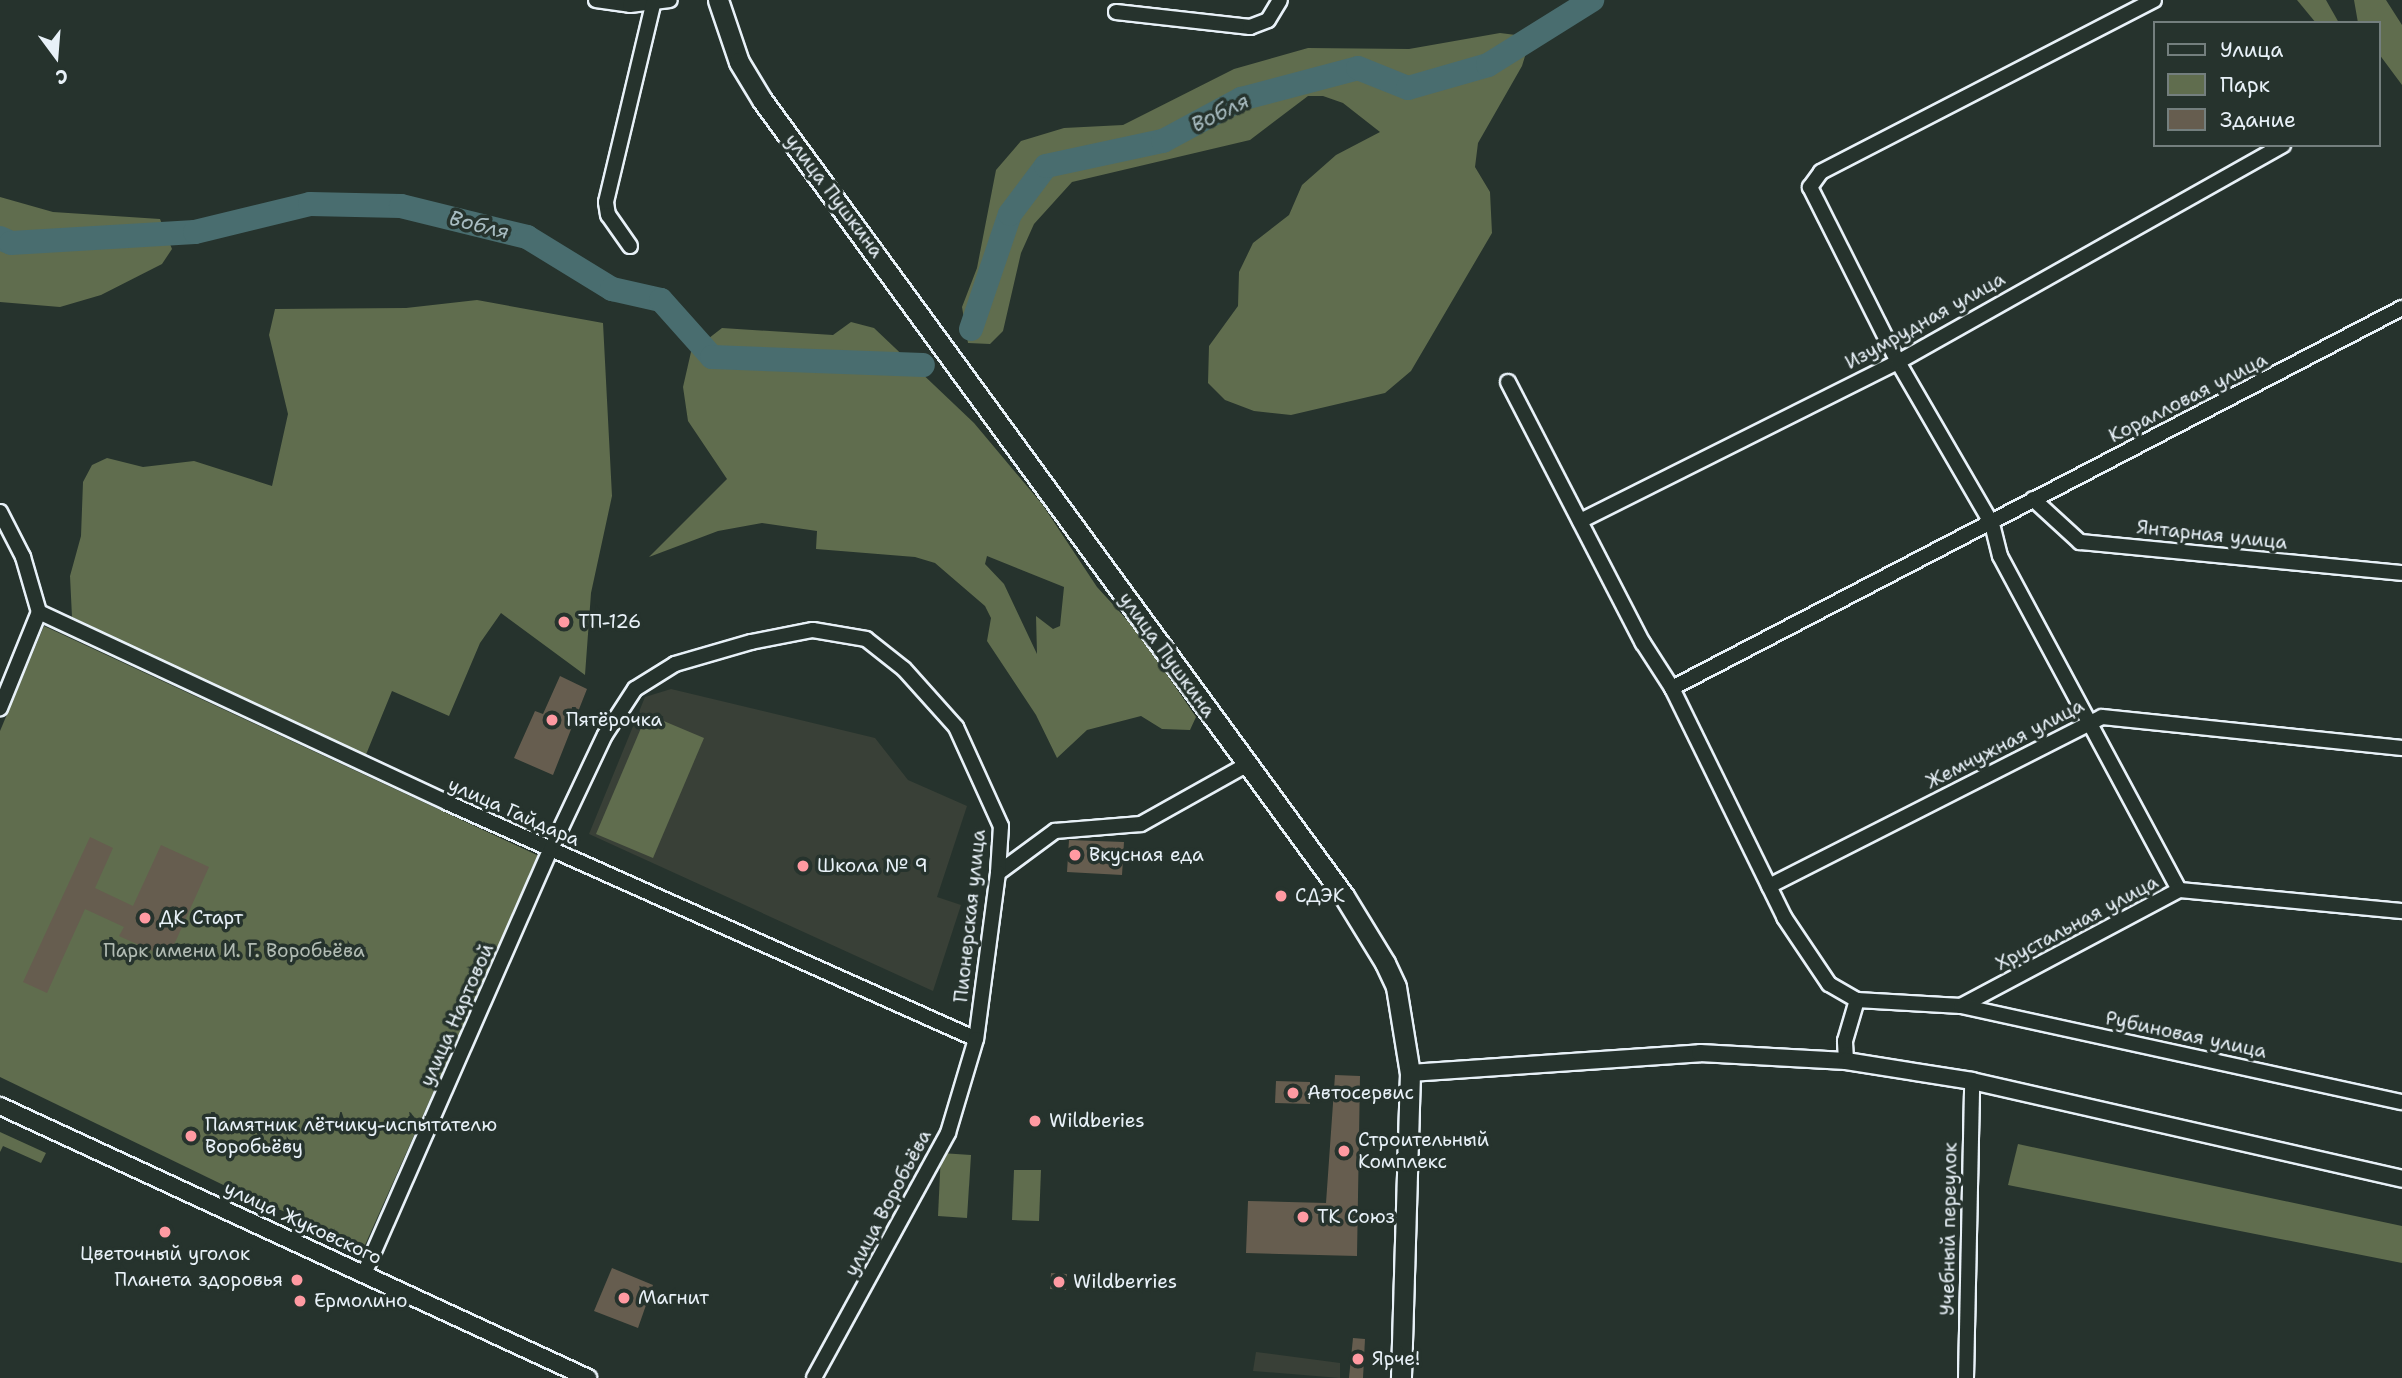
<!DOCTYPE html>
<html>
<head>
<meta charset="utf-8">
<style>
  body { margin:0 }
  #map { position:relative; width:2402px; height:1378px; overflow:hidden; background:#26332d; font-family:"Shantell Sans",sans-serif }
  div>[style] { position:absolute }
  .built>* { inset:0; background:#394037 }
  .green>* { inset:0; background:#606d4e }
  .river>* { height:24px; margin:-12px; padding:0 12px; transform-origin:12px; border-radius:12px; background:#496d6f }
  .building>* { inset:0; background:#665d4f }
  .roads { filter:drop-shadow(2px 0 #e8f1f8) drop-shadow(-2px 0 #e8f1f8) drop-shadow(0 2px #e8f1f8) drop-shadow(0 -2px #e8f1f8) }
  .minor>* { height:14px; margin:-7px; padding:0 7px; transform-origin:7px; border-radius:7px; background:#26332d }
  .tertiary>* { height:16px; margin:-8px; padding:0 8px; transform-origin:8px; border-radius:8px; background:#26332d }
  .secondary>* { height:19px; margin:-9.5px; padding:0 9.5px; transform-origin:9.5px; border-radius:9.5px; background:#26332d }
  .dots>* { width:19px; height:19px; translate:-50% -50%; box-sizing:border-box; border:4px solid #26332d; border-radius:50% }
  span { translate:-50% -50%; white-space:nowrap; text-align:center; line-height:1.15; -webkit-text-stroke:7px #26332d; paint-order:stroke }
  .street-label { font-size:19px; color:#e8f1f8 }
  .poi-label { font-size:19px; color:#e8f1f8 }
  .left { translate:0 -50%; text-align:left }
  .right { translate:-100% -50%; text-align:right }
  .park-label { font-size:19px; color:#b2bcb4 }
  .water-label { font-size:21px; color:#a8bcc1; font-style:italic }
  .legend { position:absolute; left:2153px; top:21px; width:228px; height:126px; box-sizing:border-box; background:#26332d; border:2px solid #747f7e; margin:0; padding:9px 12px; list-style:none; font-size:21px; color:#e8f1f8 }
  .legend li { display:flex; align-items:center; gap:14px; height:35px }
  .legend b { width:35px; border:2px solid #747f7e }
  .north { position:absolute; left:21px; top:21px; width:70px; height:70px; -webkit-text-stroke:5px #26332d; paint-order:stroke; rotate:164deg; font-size:19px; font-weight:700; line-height:28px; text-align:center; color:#e8f1f8 }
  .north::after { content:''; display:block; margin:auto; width:24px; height:32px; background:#e8f1f8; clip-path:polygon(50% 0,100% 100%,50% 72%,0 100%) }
</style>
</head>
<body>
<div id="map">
  <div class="built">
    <i style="clip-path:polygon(671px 689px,875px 738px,908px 780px,967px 806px,937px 897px,961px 905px,933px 991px,589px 834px,645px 697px)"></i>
    <i style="clip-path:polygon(1256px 1352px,1340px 1363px,1340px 1378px,1253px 1371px)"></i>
  </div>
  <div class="green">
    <i style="clip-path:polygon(2297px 0,2326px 0,2339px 23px,2316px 23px)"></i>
    <i style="clip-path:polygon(2354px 0,2386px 0,2402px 25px,2402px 85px,2379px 54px,2379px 23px,2358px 23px)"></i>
    <i style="clip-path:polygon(1500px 33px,1531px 37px,1522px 66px,1478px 143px,1475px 167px,1490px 192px,1492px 233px,1411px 371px,1385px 393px,1291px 415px,1254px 411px,1225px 400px,1208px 383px,1209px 346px,1238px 306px,1239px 272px,1253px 243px,1289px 215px,1302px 185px,1336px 155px,1380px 132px,1343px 103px,1323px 96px,1308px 96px,1250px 140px,1072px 182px,1034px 224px,1021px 253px,1003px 331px,990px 344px,968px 343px,962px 307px,977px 268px,996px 170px,1021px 141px,1064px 128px,1123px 125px,1234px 69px,1308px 48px,1409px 49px)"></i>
    <i style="clip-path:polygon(0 197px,53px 212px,160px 219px,172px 249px,162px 264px,101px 295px,60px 307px,0 302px)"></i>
    <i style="clip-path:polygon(477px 300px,603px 323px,612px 496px,591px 593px,585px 675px,501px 613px,480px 643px,449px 716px,392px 691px,365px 757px,72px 617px,70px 576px,81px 536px,83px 482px,92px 465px,107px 458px,143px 467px,194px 461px,272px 486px,288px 414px,269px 335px,275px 309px,406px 308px)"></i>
    <i style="clip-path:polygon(evenodd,851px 322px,874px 328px,974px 423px,1042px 504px,1097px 587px,1138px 632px,1196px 717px,1190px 730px,1162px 729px,1141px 716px,1087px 730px,1057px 758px,1036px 715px,987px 641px,991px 618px,985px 606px,935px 563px,915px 557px,816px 549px,817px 531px,762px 523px,718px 531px,649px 557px,727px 479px,688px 421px,683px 387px,691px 352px,722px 328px,833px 335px,851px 322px,987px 556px,1064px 587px,1060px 626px,1053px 629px,1036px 616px,1037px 654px,1004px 584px,985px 564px,987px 556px)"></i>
    <i style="clip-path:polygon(44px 626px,539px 856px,365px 1245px,242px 1194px,0 1077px,0 731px)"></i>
    <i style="clip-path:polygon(647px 714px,704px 738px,653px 858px,596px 834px)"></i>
    <i style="clip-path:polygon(0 1132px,46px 1153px,41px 1163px,3px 1146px,0 1152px)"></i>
    <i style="clip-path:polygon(2018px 1144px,2402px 1226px,2402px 1263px,2008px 1185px)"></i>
    <i style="clip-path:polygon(941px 1153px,971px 1155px,967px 1218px,938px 1216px)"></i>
    <i style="clip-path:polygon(1014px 1170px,1041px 1170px,1039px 1221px,1012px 1220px)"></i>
  </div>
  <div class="river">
    <i style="left:0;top:238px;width:12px;rotate:24deg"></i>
    <i style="left:11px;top:243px;width:184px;rotate:-3.4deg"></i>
    <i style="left:195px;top:232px;width:118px;rotate:-13.7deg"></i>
    <i style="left:310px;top:204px;width:91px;rotate:1.3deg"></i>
    <i style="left:401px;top:206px;width:130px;rotate:13.8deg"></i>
    <i style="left:527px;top:237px;width:100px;rotate:31.5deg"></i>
    <i style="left:612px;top:289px;width:50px;rotate:12.7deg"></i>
    <i style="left:661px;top:300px;width:76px;rotate:48.2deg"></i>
    <i style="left:712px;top:357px;width:211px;rotate:2.2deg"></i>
    <i style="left:971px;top:329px;width:121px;rotate:-71.3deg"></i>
    <i style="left:1010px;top:214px;width:60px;rotate:-53.1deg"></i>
    <i style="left:1046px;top:166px;width:120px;rotate:-12.1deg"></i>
    <i style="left:1163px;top:141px;width:89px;rotate:-28.3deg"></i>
    <i style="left:1241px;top:99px;width:121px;rotate:-14.8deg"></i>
    <i style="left:1358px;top:68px;width:54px;rotate:21.8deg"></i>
    <i style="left:1408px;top:88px;width:83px;rotate:-16deg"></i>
    <i style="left:1488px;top:65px;width:123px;rotate:-32deg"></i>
  </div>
  <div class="building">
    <i style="clip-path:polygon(560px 676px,587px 689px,553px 775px,514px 758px,535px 711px,543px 714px)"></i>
    <i style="clip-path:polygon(90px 837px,113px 848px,95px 888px,133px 906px,161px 845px,209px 867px,168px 958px,119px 936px,124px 927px,85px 909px,47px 993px,23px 982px)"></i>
    <i style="clip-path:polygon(1069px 840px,1124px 842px,1122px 875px,1067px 872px)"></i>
    <i style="clip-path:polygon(1335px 1075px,1360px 1076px,1357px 1256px,1246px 1253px,1248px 1201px,1326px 1203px)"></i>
    <i style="clip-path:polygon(1276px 1081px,1310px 1082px,1310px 1104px,1275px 1103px)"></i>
    <i style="clip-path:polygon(612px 1268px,653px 1285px,638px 1328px,594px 1311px)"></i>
    <i style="clip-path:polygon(1051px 1273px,1067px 1274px,1066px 1290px,1050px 1289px)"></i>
    <i style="clip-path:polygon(1353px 1338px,1365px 1339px,1363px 1378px,1349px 1378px)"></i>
  </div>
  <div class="roads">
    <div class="minor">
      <i style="left:596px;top:0;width:34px;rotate:8deg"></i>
      <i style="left:630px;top:5px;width:40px;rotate:-7.1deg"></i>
      <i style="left:2154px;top:0;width:375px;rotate:152.7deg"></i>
      <i style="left:1821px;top:172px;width:19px;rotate:126deg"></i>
      <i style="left:1810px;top:187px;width:196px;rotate:63.3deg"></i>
      <i style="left:1898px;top:362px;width:187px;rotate:59.9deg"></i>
      <i style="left:1992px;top:524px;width:33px;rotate:76deg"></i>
      <i style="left:2000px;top:556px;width:379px;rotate:61.8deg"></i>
      <i style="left:1116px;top:12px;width:135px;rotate:6.4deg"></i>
      <i style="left:1250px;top:27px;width:19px;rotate:-21deg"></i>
      <i style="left:1268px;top:20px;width:23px;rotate:-59deg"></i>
      <i style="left:630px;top:246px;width:38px;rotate:-125deg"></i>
      <i style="left:608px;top:215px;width:13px;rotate:-99deg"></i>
      <i style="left:606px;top:202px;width:204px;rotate:-76.6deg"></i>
      <i style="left:1508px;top:382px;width:294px;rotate:62.7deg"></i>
      <i style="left:1643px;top:643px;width:54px;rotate:57.2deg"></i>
      <i style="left:1672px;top:688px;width:255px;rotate:63.9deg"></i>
      <i style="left:1784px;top:917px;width:81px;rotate:56.1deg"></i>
      <i style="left:1829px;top:984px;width:32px;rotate:30deg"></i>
      <i style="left:1857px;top:1000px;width:104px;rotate:3.3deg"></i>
      <i style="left:1961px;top:1006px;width:247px;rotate:-28deg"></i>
      <i style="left:2179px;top:890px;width:224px;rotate:5.4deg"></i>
      <i style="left:2033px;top:499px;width:64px;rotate:42.5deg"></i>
      <i style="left:2080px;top:542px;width:323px;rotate:5.5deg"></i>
      <i style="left:0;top:512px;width:51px;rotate:62.9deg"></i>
      <i style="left:23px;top:557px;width:57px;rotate:73.8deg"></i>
      <i style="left:39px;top:612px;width:104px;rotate:112.1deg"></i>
      <i style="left:1580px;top:521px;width:356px;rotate:-26.6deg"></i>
      <i style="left:1898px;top:362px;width:442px;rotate:-29.4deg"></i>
      <i style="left:39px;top:612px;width:451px;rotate:25deg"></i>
      <i style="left:448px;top:803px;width:578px;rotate:24.08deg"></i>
      <i style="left:1672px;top:688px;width:823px;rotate:-27.5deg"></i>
      <i style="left:998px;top:873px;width:71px;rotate:-36.4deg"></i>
      <i style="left:1055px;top:831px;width:86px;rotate:-4.7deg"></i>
      <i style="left:1141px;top:824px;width:120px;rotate:-29.3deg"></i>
      <i style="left:1769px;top:886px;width:373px;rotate:-26.9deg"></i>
      <i style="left:2102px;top:717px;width:302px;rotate:5.9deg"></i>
      <i style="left:1961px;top:1006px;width:451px;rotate:12.3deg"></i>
      <i style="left:1846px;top:1061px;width:20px;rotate:-93deg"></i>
      <i style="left:1845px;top:1041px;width:43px;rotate:-73.7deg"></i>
      <i style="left:364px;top:1274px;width:464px;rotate:-66.3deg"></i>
      <i style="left:551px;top:849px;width:126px;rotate:-64.7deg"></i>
      <i style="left:605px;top:735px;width:55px;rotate:-56.9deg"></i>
      <i style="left:635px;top:689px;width:47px;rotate:-32deg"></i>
      <i style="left:675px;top:664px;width:79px;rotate:-16.1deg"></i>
      <i style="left:751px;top:642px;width:63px;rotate:-11deg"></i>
      <i style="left:813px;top:630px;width:54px;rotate:9.6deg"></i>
      <i style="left:866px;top:639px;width:48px;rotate:38.3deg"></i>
      <i style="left:904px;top:669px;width:78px;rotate:48.1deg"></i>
      <i style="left:956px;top:727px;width:109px;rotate:65.6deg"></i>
      <i style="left:1001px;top:826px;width:47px;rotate:93.7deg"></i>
      <i style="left:998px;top:873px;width:167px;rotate:97.5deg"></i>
      <i style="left:976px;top:1039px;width:98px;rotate:106.6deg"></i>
      <i style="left:948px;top:1133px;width:279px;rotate:118.7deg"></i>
      <i style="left:1966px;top:1378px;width:297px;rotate:-88.8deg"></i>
    </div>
    <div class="tertiary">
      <i style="left:1410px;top:1073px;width:291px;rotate:-3.9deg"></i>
      <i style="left:1700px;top:1053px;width:146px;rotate:3.1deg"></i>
      <i style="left:1846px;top:1061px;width:128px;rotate:9deg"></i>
      <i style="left:1972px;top:1081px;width:441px;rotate:12.8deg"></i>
      <i style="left:0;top:1106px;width:648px;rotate:24.82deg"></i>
    </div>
    <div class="secondary">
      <i style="left:718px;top:0;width:65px;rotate:71.3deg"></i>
      <i style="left:739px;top:62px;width:44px;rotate:58.8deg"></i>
      <i style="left:762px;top:100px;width:986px;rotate:53.83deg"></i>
      <i style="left:1344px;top:896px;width:79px;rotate:58.5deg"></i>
      <i style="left:1385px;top:963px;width:26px;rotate:65deg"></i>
      <i style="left:1396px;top:987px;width:87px;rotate:80.8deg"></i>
      <i style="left:1410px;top:1073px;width:305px;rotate:91.7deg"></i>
    </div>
  </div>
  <div class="dots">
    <i style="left:564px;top:622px;background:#ff9aa2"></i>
    <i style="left:552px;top:720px;background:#ff9aa2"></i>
    <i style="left:1075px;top:855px;background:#ff9aa2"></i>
    <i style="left:803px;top:866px;background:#ff9aa2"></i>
    <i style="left:1281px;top:896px;background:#ff9aa2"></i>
    <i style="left:145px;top:918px;background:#ff9aa2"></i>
    <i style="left:1293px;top:1093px;background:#ff9aa2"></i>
    <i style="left:1035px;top:1121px;background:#ff9aa2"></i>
    <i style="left:191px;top:1136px;background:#ff9aa2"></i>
    <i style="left:1344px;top:1151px;background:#ff9aa2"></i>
    <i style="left:1303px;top:1217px;background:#ff9aa2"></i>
    <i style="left:165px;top:1232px;background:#ff9aa2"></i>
    <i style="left:297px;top:1280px;background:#ff9aa2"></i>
    <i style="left:1059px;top:1282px;background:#ff9aa2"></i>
    <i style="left:624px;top:1298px;background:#ff9aa2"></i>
    <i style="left:300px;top:1301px;background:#ff9aa2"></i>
    <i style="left:1358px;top:1359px;background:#ff9aa2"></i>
  </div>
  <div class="street-label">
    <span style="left:834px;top:196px;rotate:53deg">улица Пушкина</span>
    <span style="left:1925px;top:321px;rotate:-29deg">Изумрудная улица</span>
    <span style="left:2188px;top:398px;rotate:-27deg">Коралловая улица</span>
    <span style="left:2212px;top:535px;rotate:6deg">Янтарная улица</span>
    <span style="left:1167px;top:655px;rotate:54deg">улица Пушкина</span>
    <span style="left:2005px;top:744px;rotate:-27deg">Жемчужная улица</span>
    <span style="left:514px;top:812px;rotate:24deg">улица Гайдара</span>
    <span style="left:970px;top:916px;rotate:-84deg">Пионерская улица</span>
    <span style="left:2077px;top:923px;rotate:-28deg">Хрустальная улица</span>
    <span style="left:457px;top:1015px;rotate:-66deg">улица Нартовой</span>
    <span style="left:2186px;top:1035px;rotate:12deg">Рубиновая улица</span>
    <span style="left:888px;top:1203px;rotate:-62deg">улица Воробьёва</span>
    <span style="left:303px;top:1223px;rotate:25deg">улица Жуковского</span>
    <span style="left:1949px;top:1229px;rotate:-89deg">Учебный переулок</span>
  </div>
  <div class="poi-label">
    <span class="left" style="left:578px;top:622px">ТП-126</span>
    <span class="left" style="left:566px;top:720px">Пятёрочка</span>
    <span class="left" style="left:1089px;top:855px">Вкусная еда</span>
    <span class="left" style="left:817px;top:866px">Школа № 9</span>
    <span class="left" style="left:1295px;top:896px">СДЭК</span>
    <span class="left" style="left:159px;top:918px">ДК Старт</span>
    <span class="left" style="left:1307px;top:1093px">Автосервис</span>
    <span class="left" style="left:1049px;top:1121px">Wildberies</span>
    <span class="left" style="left:205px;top:1136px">Памятник лётчику-испытателю<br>Воробьёву</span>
    <span class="left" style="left:1358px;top:1151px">Строительный<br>Комплекс</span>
    <span class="left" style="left:1317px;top:1217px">ТК Союз</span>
    <span style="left:165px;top:1254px">Цветочный уголок</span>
    <span class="right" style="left:283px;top:1280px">Планета здоровья</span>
    <span class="left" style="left:1073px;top:1282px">Wildberries</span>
    <span class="left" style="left:638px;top:1298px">Магнит</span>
    <span class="left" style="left:314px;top:1301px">Ермолино</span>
    <span class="left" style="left:1372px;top:1359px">Ярче!</span>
  </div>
  <div class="park-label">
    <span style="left:234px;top:951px">Парк имени И. Г. Воробьёва</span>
  </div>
  <div class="water-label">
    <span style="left:1220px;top:113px;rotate:-26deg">Вобля</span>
    <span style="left:479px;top:225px;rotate:14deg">Вобля</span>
  </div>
  <ul class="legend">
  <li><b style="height:9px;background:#26332d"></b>Улица</li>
  <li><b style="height:19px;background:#606d4e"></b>Парк</li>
  <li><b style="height:19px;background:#665d4f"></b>Здание</li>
  </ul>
  <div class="north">С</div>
</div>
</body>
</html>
